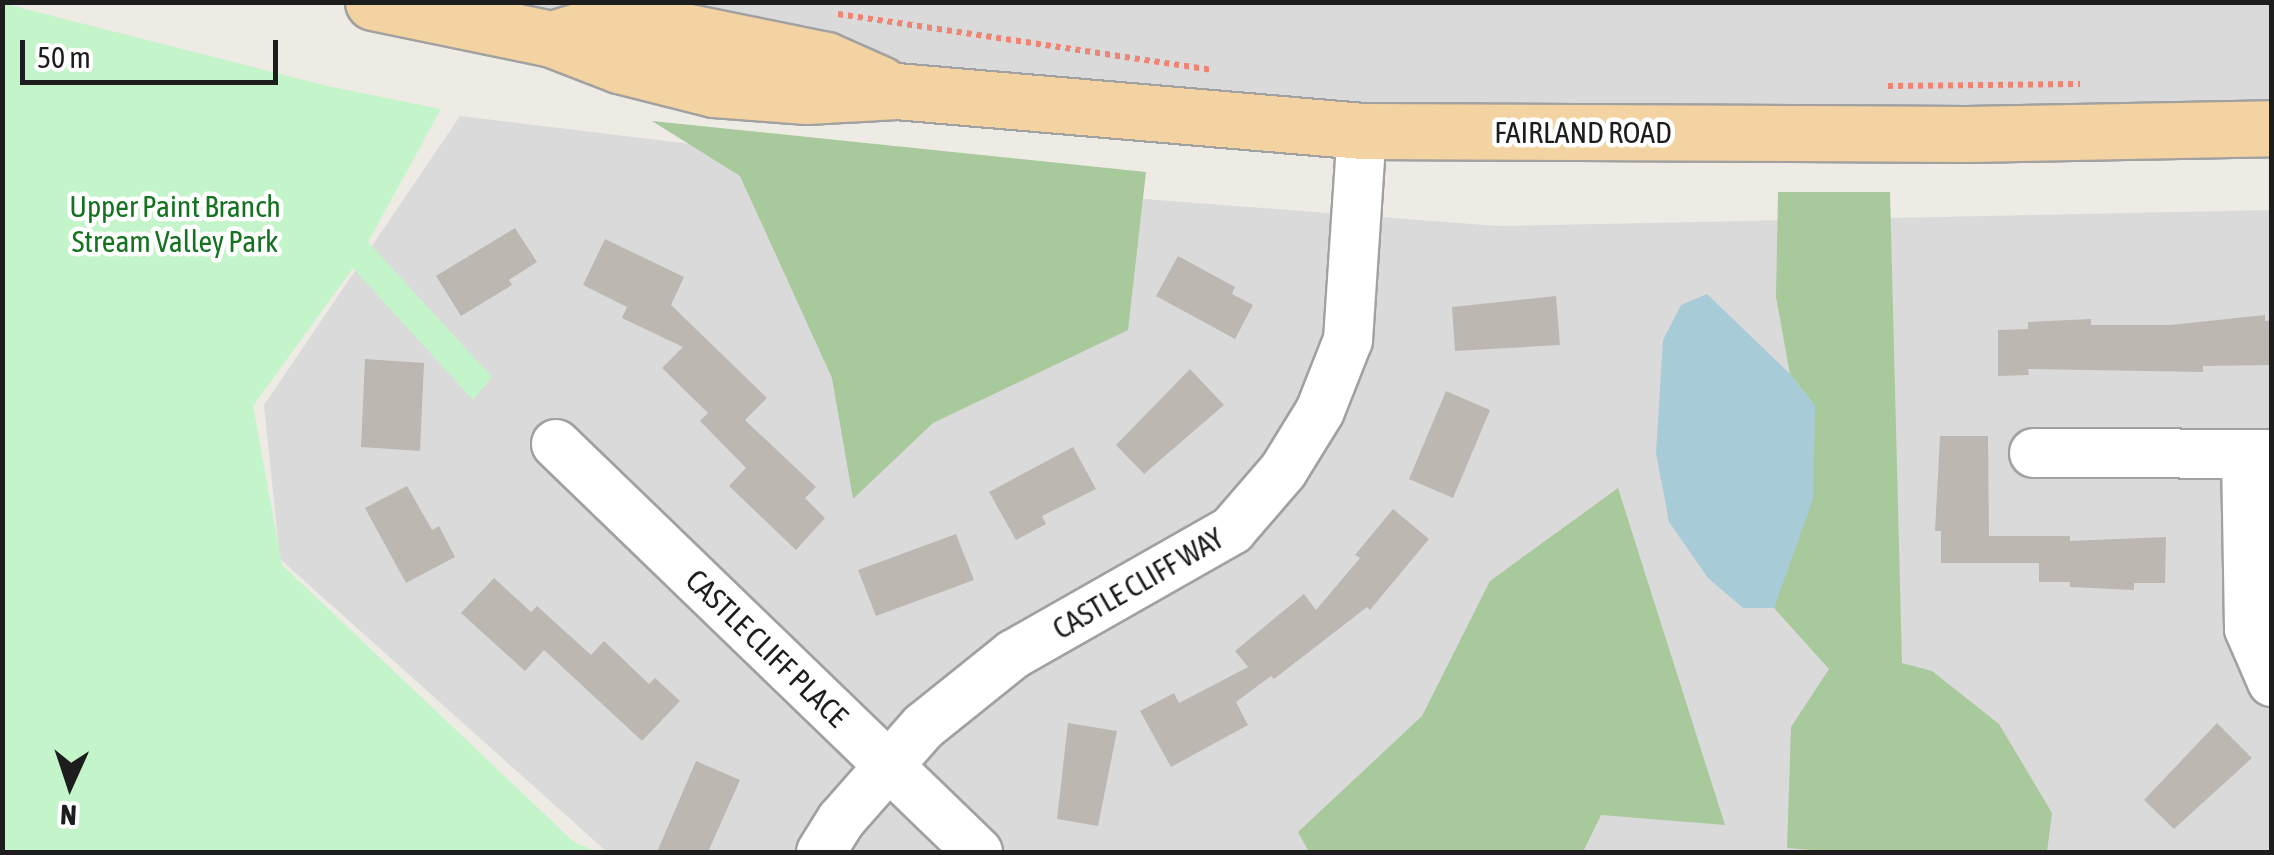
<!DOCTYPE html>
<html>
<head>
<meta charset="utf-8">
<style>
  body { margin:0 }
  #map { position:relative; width:2274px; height:855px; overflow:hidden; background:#edebe4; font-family:"Asap Condensed",sans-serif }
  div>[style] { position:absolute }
  .residential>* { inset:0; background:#dbdada }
  .forest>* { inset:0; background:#a8c99c }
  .park>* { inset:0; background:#c4f4c9 }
  .water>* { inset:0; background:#a8cbd8 }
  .building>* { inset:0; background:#bdb7b1 }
  .path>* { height:6px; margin-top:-3px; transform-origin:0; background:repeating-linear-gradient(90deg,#ee8574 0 5px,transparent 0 10px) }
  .roads { filter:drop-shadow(2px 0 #a1a1a1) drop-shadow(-2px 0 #a1a1a1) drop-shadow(0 2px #a1a1a1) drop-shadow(0 -2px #a1a1a1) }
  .minor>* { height:48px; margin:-24px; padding:0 24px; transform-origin:24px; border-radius:24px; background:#fff }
  .major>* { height:55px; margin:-27.5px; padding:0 27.5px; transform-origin:27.5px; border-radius:27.5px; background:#f4d3a2 }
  span { translate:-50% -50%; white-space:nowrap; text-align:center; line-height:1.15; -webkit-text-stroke:9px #fff; paint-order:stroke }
  .street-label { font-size:30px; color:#1d1d1d }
  .park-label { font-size:30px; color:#147220 }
  .frame { position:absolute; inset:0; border:5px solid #1d1d1d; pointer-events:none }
  .north { position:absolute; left:20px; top:735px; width:100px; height:100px; -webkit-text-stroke:8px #fff; paint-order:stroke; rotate:183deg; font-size:28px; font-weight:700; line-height:40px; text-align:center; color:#1d1d1d }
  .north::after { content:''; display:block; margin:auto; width:35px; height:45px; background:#1d1d1d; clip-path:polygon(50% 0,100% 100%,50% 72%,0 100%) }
  .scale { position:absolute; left:20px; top:40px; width:258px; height:45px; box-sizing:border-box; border:5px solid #1d1d1d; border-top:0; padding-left:12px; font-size:30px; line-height:35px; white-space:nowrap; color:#1d1d1d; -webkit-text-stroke:8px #fff; paint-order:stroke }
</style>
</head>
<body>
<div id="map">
  <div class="residential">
    <i style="clip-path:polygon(373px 3px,2271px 3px,2271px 128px,1362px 131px)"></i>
    <i style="clip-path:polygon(460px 116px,1144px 199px,1498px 226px,2271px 210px,2271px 852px,607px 852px,280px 559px,264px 405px)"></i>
  </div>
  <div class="forest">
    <i style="clip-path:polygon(652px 121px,1146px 172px,1128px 330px,933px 423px,853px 499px,832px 378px,740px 176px)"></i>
    <i style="clip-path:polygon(1778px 192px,1890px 192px,1902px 663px,1932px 671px,1999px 724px,2052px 813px,2047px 852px,1836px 852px,1787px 848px,1791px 727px,1829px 669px,1774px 608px,1791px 556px,1815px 406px,1790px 374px,1776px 297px)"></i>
    <i style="clip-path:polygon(1618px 488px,1725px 825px,1601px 815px,1583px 852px,1309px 852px,1298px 832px,1422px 716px,1490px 581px)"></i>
  </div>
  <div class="park">
    <i style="clip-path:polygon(2px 3px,327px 86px,441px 109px,368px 242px,492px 377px,473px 400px,353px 268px,253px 406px,282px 565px,574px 842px,597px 852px,3px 852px)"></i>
  </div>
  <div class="water">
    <i style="clip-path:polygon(1707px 294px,1790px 374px,1815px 406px,1813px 499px,1774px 608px,1743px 608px,1708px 578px,1669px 522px,1656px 453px,1663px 340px,1681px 305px)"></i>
  </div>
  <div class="building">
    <i style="clip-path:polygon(515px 228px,537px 262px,509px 280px,512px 285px,461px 316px,436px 276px)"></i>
    <i style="clip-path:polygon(605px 239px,684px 277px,671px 305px,767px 398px,745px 420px,816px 487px,805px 498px,825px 518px,796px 550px,729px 486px,746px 468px,700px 421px,708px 413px,662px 368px,683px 347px,622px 318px,627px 307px,583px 285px)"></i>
    <i style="clip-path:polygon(1178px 256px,1235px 287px,1232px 294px,1253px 305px,1235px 339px,1156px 296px)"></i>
    <i style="clip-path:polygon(1556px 296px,1560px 345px,1455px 351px,1452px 307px)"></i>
    <i style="clip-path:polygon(2265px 315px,2265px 321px,2272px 320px,2272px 365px,2203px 366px,2203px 372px,2028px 369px,2029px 375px,1998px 376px,1998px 330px,2028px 329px,2028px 322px,2091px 319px,2091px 325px,2170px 325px)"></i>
    <i style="clip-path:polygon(365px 359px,424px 363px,420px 451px,361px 447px)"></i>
    <i style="clip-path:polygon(1190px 369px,1224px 405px,1144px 474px,1116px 445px)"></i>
    <i style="clip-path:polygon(1446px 391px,1490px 410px,1453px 498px,1409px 479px)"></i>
    <i style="clip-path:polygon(1940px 436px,1988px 436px,1989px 536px,2070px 536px,2070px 541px,2166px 537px,2165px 583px,2134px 583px,2134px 590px,2070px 587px,2070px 582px,2039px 582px,2039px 563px,1941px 563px,1941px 531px,1935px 531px)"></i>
    <i style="clip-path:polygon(1073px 447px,1096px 489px,1042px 516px,1046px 524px,1016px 540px,989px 492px)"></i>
    <i style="clip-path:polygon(407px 486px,432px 530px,439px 526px,455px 557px,406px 583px,365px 508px)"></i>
    <i style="clip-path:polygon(1393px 509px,1429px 539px,1370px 610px,1367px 607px,1274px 679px,1271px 676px,1236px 702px,1248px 725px,1171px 767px,1140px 711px,1174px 693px,1179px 703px,1248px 667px,1235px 651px,1304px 594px,1316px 610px,1360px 558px,1355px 555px)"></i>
    <i style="clip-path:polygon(956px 534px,974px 580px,876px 616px,858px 570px)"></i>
    <i style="clip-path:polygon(494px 578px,531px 612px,537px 606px,591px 655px,604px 641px,649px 684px,655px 678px,680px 701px,642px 741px,544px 650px,525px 671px,461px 613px)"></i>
    <i style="clip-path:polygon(1068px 723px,1117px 731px,1098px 826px,1057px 819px)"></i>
    <i style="clip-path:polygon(2217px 723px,2252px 758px,2174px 829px,2144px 800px)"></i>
    <i style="clip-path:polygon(696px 761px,740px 780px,708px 852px,657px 852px)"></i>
  </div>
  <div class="path">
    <i style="left:838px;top:14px;width:377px;rotate:8.5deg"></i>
    <i style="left:1888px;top:86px;width:192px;rotate:-0.6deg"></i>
  </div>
  <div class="roads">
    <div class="minor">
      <i style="left:556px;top:444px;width:587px;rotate:44.03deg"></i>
      <i style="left:2034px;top:453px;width:238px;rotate:0.2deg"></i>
      <i style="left:2246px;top:455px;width:174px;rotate:89deg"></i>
      <i style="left:2249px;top:629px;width:58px;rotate:66.5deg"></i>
      <i style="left:821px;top:852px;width:38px;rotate:-58deg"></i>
      <i style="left:841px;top:820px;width:125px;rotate:-48.6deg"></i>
      <i style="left:924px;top:726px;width:115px;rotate:-38.7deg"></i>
      <i style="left:1014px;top:654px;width:251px;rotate:-29.6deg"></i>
      <i style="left:1232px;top:530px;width:78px;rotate:-49.2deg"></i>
      <i style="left:1283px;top:471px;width:70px;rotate:-58.3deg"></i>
      <i style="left:1320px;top:411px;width:76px;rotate:-68.5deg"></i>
      <i style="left:1348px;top:340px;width:209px;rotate:-86.2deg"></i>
    </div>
    <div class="major">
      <i style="left:373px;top:2px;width:183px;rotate:11.7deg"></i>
      <i style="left:552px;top:39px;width:72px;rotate:21.2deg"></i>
      <i style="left:619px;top:65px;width:98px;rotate:14.2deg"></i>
      <i style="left:714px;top:89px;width:93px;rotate:4.3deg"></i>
      <i style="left:807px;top:96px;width:89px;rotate:-3.2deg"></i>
      <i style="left:896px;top:91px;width:468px;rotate:4.9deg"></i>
      <i style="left:1362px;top:131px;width:605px;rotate:0.28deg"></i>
      <i style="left:1967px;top:134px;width:305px;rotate:-1.1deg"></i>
      <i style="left:552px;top:39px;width:71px;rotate:-17.2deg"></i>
      <i style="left:620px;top:18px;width:210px;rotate:11.5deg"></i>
      <i style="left:826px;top:60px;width:59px;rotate:24deg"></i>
    </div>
  </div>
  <div class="street-label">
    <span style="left:1583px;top:132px">FAIRLAND ROAD</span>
    <span style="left:1138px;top:583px;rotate:-30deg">CASTLE CLIFF WAY</span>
    <span style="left:767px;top:648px;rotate:44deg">CASTLE CLIFF PLACE</span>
  </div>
  <div class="park-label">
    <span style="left:175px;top:223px">Upper Paint Branch<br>Stream Valley Park</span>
  </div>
  <div class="frame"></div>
  <div class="north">N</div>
  <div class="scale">50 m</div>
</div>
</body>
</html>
